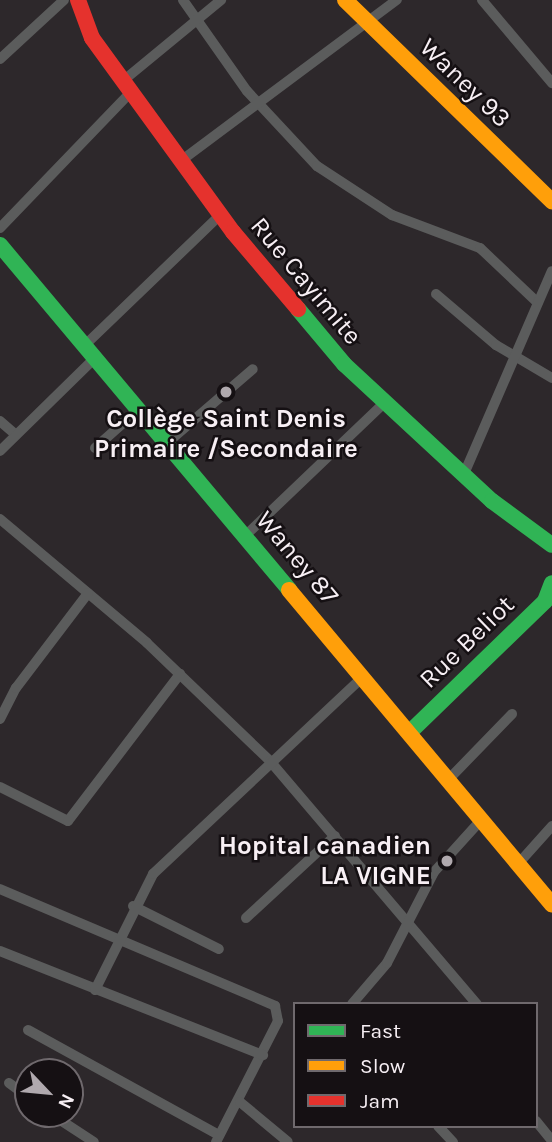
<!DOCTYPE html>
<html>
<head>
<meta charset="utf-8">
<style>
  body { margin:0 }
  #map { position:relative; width:552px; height:1142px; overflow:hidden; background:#2d282b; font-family:Karla,sans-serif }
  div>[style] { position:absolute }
  .street>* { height:10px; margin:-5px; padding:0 5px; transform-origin:5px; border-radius:5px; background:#5b5c5c }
  .fast>* { height:16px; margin:-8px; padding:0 8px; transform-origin:8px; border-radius:8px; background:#30b455 }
  .slow>* { height:16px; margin:-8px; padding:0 8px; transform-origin:8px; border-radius:8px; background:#ff9f0a }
  .jam>* { height:16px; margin:-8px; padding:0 8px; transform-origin:8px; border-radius:8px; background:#e5322d }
  .dots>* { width:19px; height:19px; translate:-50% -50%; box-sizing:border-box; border:4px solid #151013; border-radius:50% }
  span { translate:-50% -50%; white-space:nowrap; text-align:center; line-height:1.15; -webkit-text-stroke:5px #151013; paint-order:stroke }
  .street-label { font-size:26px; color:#f7eff4 }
  .poi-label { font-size:26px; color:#f7eff4; font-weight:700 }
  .right { translate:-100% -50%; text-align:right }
  .legend { position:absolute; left:293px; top:1002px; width:245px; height:126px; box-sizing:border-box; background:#151013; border:2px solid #6f696d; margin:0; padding:9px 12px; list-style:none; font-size:21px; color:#f7eff4 }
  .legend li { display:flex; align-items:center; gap:14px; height:35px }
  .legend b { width:35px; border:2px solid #6f696d }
  .north { position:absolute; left:14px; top:1058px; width:70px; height:70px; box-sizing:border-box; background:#151013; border:2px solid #6f696d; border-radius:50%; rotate:116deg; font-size:19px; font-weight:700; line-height:28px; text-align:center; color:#f7eff4 }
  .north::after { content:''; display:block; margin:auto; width:24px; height:32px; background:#b0a9ae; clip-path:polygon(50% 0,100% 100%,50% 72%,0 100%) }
</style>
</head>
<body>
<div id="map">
  <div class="street">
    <i style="left:183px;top:0;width:111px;rotate:54.9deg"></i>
    <i style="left:247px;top:91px;width:103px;rotate:47deg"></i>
    <i style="left:317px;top:166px;width:90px;rotate:33.2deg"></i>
    <i style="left:392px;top:215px;width:94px;rotate:20.6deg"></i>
    <i style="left:480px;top:248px;width:79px;rotate:43.5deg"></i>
    <i style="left:482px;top:0;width:109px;rotate:49.9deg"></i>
    <i style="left:0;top:59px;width:87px;rotate:-42.7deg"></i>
    <i style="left:124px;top:80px;width:126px;rotate:-39.5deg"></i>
    <i style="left:182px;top:160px;width:268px;rotate:-36.7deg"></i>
    <i style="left:0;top:228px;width:190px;rotate:-46.1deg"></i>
    <i style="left:436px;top:294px;width:79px;rotate:40.4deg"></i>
    <i style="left:496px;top:345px;width:65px;rotate:30.5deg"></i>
    <i style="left:84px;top:346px;width:190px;rotate:-43.9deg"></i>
    <i style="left:0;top:421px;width:21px;rotate:41deg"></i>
    <i style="left:167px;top:443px;width:113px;rotate:-40.7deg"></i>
    <i style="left:95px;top:448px;width:59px;rotate:-41.6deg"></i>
    <i style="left:0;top:451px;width:133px;rotate:-44.4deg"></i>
    <i style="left:464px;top:474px;width:221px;rotate:-66.6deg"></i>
    <i style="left:0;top:519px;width:192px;rotate:40.1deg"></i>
    <i style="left:147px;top:643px;width:170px;rotate:43.8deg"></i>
    <i style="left:270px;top:761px;width:319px;rotate:49.6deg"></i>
    <i style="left:246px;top:535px;width:188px;rotate:-43.7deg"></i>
    <i style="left:0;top:719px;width:35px;rotate:-63deg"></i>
    <i style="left:16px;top:688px;width:119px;rotate:-52.8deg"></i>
    <i style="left:448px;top:780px;width:92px;rotate:-45.9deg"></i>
    <i style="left:0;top:787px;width:76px;rotate:26.6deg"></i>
    <i style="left:68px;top:821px;width:185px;rotate:-52.7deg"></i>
    <i style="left:518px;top:864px;width:51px;rotate:-48.2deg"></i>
    <i style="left:0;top:889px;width:299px;rotate:23deg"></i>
    <i style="left:275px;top:1006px;width:15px;rotate:79deg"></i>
    <i style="left:278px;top:1021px;width:136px;rotate:117.1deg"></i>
    <i style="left:133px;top:906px;width:96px;rotate:26.6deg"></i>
    <i style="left:246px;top:918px;width:121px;rotate:-42.7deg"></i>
    <i style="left:0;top:951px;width:283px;rotate:21.6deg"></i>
    <i style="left:95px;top:990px;width:130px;rotate:-63.4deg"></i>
    <i style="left:153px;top:874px;width:289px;rotate:-43.2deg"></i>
    <i style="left:352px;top:1004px;width:54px;rotate:-49.5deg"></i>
    <i style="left:387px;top:963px;width:102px;rotate:-62.7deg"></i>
    <i style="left:434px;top:872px;width:70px;rotate:-47.9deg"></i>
    <i style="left:28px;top:1030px;width:218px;rotate:28.8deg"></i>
    <i style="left:9px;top:1083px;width:24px;rotate:36deg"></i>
    <i style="left:240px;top:1102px;width:62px;rotate:39.8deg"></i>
    <i style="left:51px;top:1114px;width:51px;rotate:33.1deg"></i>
    <i style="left:536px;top:1121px;width:26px;rotate:51deg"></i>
    <i style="left:438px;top:1126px;width:22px;rotate:47deg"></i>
  </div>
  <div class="fast">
    <i style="left:0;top:245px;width:450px;rotate:50deg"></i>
    <i style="left:298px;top:309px;width:72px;rotate:50.1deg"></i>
    <i style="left:344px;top:364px;width:202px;rotate:42.8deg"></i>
    <i style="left:492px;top:501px;width:74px;rotate:36.3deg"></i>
    <i style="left:410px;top:732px;width:188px;rotate:-44.1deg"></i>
    <i style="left:545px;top:601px;width:19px;rotate:-69deg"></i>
  </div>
  <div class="slow">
    <i style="left:345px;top:0;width:289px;rotate:44.2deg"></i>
    <i style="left:289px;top:590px;width:410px;rotate:50.1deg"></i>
  </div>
  <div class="jam">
    <i style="left:78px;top:0;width:40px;rotate:69.8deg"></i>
    <i style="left:92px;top:38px;width:240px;rotate:54deg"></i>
    <i style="left:233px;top:232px;width:101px;rotate:49.8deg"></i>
  </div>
  <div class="dots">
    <i style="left:226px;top:392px;background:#b0a9ae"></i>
    <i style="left:447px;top:861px;background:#b0a9ae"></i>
  </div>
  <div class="street-label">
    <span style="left:465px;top:83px;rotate:44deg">Waney 93</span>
    <span style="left:306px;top:281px;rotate:50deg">Rue Cayimite</span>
    <span style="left:297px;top:558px;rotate:50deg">Waney 87</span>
    <span style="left:467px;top:642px;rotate:-44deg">Rue Beliot</span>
  </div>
  <div class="poi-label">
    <span style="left:226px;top:434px">Collège Saint Denis<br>Primaire /Secondaire</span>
    <span class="right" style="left:431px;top:861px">Hopital canadien<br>LA VIGNE</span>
  </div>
  <ul class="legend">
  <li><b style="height:9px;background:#30b455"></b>Fast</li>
  <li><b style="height:9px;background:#ff9f0a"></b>Slow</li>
  <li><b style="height:9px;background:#e5322d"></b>Jam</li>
  </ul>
  <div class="north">N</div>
</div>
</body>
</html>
